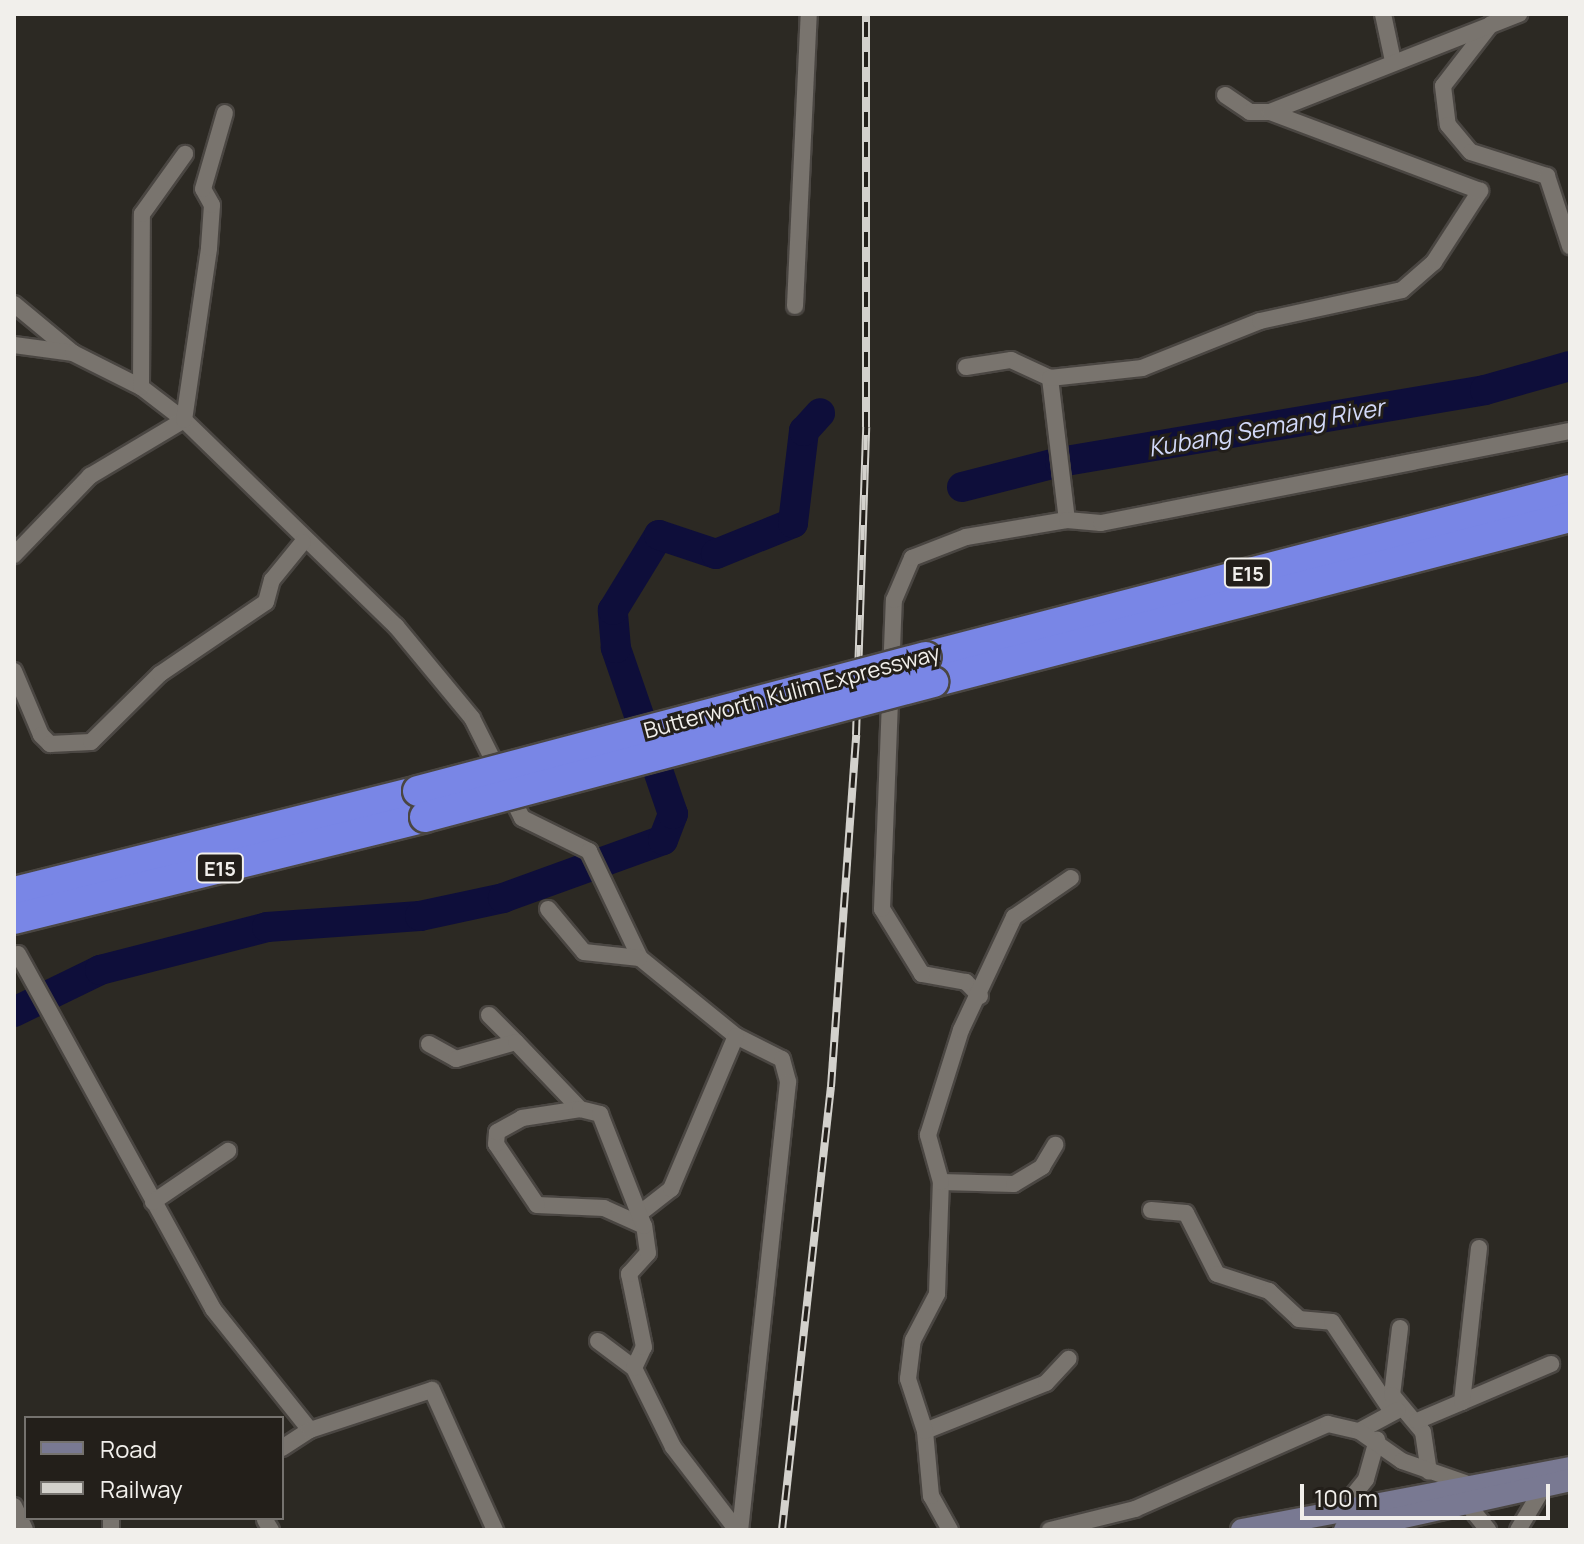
<!DOCTYPE html>
<html>
<head>
<meta charset="utf-8">
<style>
  body { margin:0 }
  #map { position:relative; width:1584px; height:1544px; overflow:hidden; background:#2c2923; font-family:Manrope,sans-serif }
  div>[style] { position:absolute }
  .river>* { height:30px; margin:-15px; padding:0 15px; transform-origin:15px; border-radius:15px; background:#0e0e3a }
  .roads { filter:drop-shadow(2px 0 #4a4642) drop-shadow(-2px 0 #4a4642) drop-shadow(0 2px #4a4642) drop-shadow(0 -2px #4a4642) }
  .minor>* { height:16px; margin:-8px; padding:0 8px; transform-origin:8px; border-radius:8px; background:#79746e }
  .secondary>* { height:22px; margin:-11px; padding:0 11px; transform-origin:11px; border-radius:11px; background:#797992 }
  .motorway>* { height:30px; margin:-15px; padding:0 15px; transform-origin:15px; border-radius:15px; background:#7986e6 }
  .rail>* { height:8px; margin-top:-4px; transform-origin:0; background:repeating-linear-gradient(90deg,#231f1a 0 15px,#d3d1cc 0 30px); box-sizing:border-box; border-block:2px solid #d3d1cc }
  .bridges { filter:drop-shadow(2px 0 #4a4642) drop-shadow(-2px 0 #4a4642) drop-shadow(0 2px #4a4642) drop-shadow(0 -2px #4a4642) }
  .motorway-bridge>* { height:30px; margin:-15px; padding:0 15px; transform-origin:15px; border-radius:15px; background:#7986e6 }
  span { translate:-50% -50%; white-space:nowrap; text-align:center; line-height:1.15; -webkit-text-stroke:6px #231f1a; paint-order:stroke }
  .shield-label span { padding:2px 6px; background:#231f1a; border:2px solid; border-radius:6px; -webkit-text-stroke-width:0 }
  .shield-label { font-size:20px; color:#f1efeb; font-weight:700 }
  .street-label { font-size:22px; color:#f1efeb }
  .water-label { font-size:24px; color:#d2d9f9; font-style:italic }
  .frame { position:absolute; inset:0; border:16px solid #f1efeb; pointer-events:none }
  .legend { position:absolute; left:24px; top:1416px; width:260px; height:104px; box-sizing:border-box; background:#231f1a; border:2px solid #75726e; margin:0; padding:10px 14px; list-style:none; font-size:24px; color:#f1efeb }
  .legend li { display:flex; align-items:center; gap:16px; height:40px }
  .legend b { width:40px; border:2px solid #75726e }
  .scale { position:absolute; left:1300px; top:1484px; width:250px; height:36px; box-sizing:border-box; border:4px solid #f1efeb; border-top:0; padding-left:10px; font-size:24px; line-height:28px; white-space:nowrap; color:#f1efeb; -webkit-text-stroke:6px #231f1a; paint-order:stroke }
</style>
</head>
<body>
<div id="map">
  <div class="river">
    <i style="left:962px;top:487px;width:101px;rotate:-14.3deg"></i>
    <i style="left:1060px;top:462px;width:431px;rotate:-9.6deg"></i>
    <i style="left:1485px;top:390px;width:88px;rotate:-15.8deg"></i>
    <i style="left:14px;top:1012px;width:96px;rotate:-26deg"></i>
    <i style="left:100px;top:970px;width:172px;rotate:-14.4deg"></i>
    <i style="left:267px;top:927px;width:153px;rotate:-4.1deg"></i>
    <i style="left:420px;top:916px;width:85px;rotate:-12.2deg"></i>
    <i style="left:503px;top:898px;width:170px;rotate:-19.9deg"></i>
    <i style="left:663px;top:840px;width:28px;rotate:-69deg"></i>
    <i style="left:673px;top:814px;width:176px;rotate:-109deg"></i>
    <i style="left:616px;top:648px;width:38px;rotate:-95deg"></i>
    <i style="left:613px;top:610px;width:88px;rotate:-58.5deg"></i>
    <i style="left:659px;top:535px;width:60px;rotate:18.4deg"></i>
    <i style="left:716px;top:554px;width:83px;rotate:-21.9deg"></i>
    <i style="left:793px;top:523px;width:93px;rotate:-83.2deg"></i>
    <i style="left:804px;top:431px;width:24px;rotate:-48deg"></i>
  </div>
  <div class="roads">
    <div class="minor">
      <i style="left:1383px;top:14px;width:48px;rotate:78deg"></i>
      <i style="left:1491px;top:24px;width:78px;rotate:127.7deg"></i>
      <i style="left:1443px;top:86px;width:39px;rotate:83deg"></i>
      <i style="left:1448px;top:125px;width:35px;rotate:50deg"></i>
      <i style="left:1471px;top:152px;width:80px;rotate:17.5deg"></i>
      <i style="left:1547px;top:176px;width:74px;rotate:71.8deg"></i>
      <i style="left:1225px;top:95px;width:30px;rotate:34deg"></i>
      <i style="left:1250px;top:112px;width:20px"></i>
      <i style="left:1270px;top:112px;width:268px;rotate:-21.5deg"></i>
      <i style="left:14px;top:304px;width:75px;rotate:39.6deg"></i>
      <i style="left:795px;top:306px;width:292px;rotate:-87.3deg"></i>
      <i style="left:14px;top:345px;width:60px;rotate:7.7deg"></i>
      <i style="left:73px;top:353px;width:76px;rotate:26.6deg"></i>
      <i style="left:141px;top:387px;width:54px;rotate:37.5deg"></i>
      <i style="left:184px;top:420px;width:296px;rotate:44.2deg"></i>
      <i style="left:396px;top:626px;width:119px;rotate:50.4deg"></i>
      <i style="left:472px;top:718px;width:112px;rotate:63.4deg"></i>
      <i style="left:522px;top:818px;width:75px;rotate:26.2deg"></i>
      <i style="left:589px;top:851px;width:119px;rotate:64.5deg"></i>
      <i style="left:640px;top:958px;width:124px;rotate:39.1deg"></i>
      <i style="left:736px;top:1036px;width:51px;rotate:26.6deg"></i>
      <i style="left:782px;top:1059px;width:24px;rotate:75deg"></i>
      <i style="left:788px;top:1082px;width:451px;rotate:96.1deg"></i>
      <i style="left:966px;top:367px;width:46px;rotate:-8.8deg"></i>
      <i style="left:1011px;top:360px;width:43px;rotate:24.8deg"></i>
      <i style="left:1050px;top:378px;width:143px;rotate:83.2deg"></i>
      <i style="left:1050px;top:378px;width:93px;rotate:-6.2deg"></i>
      <i style="left:1142px;top:368px;width:127px;rotate:-21.7deg"></i>
      <i style="left:1260px;top:321px;width:145px;rotate:-12.3deg"></i>
      <i style="left:1402px;top:290px;width:43px;rotate:-41.2deg"></i>
      <i style="left:1434px;top:262px;width:85px;rotate:-57.1deg"></i>
      <i style="left:1480px;top:191px;width:224px;rotate:-159.4deg"></i>
      <i style="left:141px;top:387px;width:173px;rotate:-89.7deg"></i>
      <i style="left:142px;top:214px;width:74px;rotate:-54.4deg"></i>
      <i style="left:14px;top:555px;width:110px;rotate:-46.1deg"></i>
      <i style="left:90px;top:476px;width:109px;rotate:-30.8deg"></i>
      <i style="left:184px;top:420px;width:174px;rotate:-81.7deg"></i>
      <i style="left:209px;top:248px;width:43px;rotate:-86deg"></i>
      <i style="left:212px;top:205px;width:18px;rotate:-119deg"></i>
      <i style="left:203px;top:189px;width:79px;rotate:-73.9deg"></i>
      <i style="left:14px;top:671px;width:69px;rotate:67.1deg"></i>
      <i style="left:41px;top:735px;width:13px;rotate:45deg"></i>
      <i style="left:50px;top:744px;width:41px;rotate:-2.8deg"></i>
      <i style="left:91px;top:742px;width:97px;rotate:-44.6deg"></i>
      <i style="left:160px;top:674px;width:128px;rotate:-34.2deg"></i>
      <i style="left:266px;top:602px;width:23px;rotate:-75deg"></i>
      <i style="left:272px;top:580px;width:49px;rotate:-50.8deg"></i>
      <i style="left:548px;top:909px;width:56px;rotate:50.1deg"></i>
      <i style="left:584px;top:952px;width:56px;rotate:6.1deg"></i>
      <i style="left:18px;top:954px;width:405px;rotate:61.2deg"></i>
      <i style="left:213px;top:1309px;width:155px;rotate:51.3deg"></i>
      <i style="left:980px;top:996px;width:20px;rotate:-135deg"></i>
      <i style="left:966px;top:982px;width:45px;rotate:-169.7deg"></i>
      <i style="left:922px;top:974px;width:76px;rotate:-121.6deg"></i>
      <i style="left:882px;top:909px;width:309px;rotate:-87.8deg"></i>
      <i style="left:894px;top:600px;width:46px;rotate:-66.8deg"></i>
      <i style="left:912px;top:558px;width:58px;rotate:-21.3deg"></i>
      <i style="left:966px;top:537px;width:102px;rotate:-9.6deg"></i>
      <i style="left:1067px;top:520px;width:34px;rotate:5deg"></i>
      <i style="left:1101px;top:523px;width:478px;rotate:-11.1deg"></i>
      <i style="left:489px;top:1015px;width:38px;rotate:45deg"></i>
      <i style="left:429px;top:1044px;width:31px;rotate:29deg"></i>
      <i style="left:456px;top:1059px;width:62px;rotate:-15.8deg"></i>
      <i style="left:516px;top:1042px;width:93px;rotate:46.3deg"></i>
      <i style="left:941px;top:1182px;width:73px;rotate:1.6deg"></i>
      <i style="left:1014px;top:1184px;width:33px;rotate:-31deg"></i>
      <i style="left:1042px;top:1167px;width:26px;rotate:-59deg"></i>
      <i style="left:153px;top:1202px;width:91px;rotate:-34.2deg"></i>
      <i style="left:1151px;top:1210px;width:35px;rotate:5deg"></i>
      <i style="left:1186px;top:1213px;width:68px;rotate:63.1deg"></i>
      <i style="left:1217px;top:1274px;width:55px;rotate:18.1deg"></i>
      <i style="left:1269px;top:1291px;width:41px;rotate:43deg"></i>
      <i style="left:1299px;top:1319px;width:33px;rotate:5deg"></i>
      <i style="left:1332px;top:1322px;width:106px;rotate:56.2deg"></i>
      <i style="left:639px;top:1214px;width:41px;rotate:-38deg"></i>
      <i style="left:671px;top:1189px;width:166px;rotate:-67deg"></i>
      <i style="left:1400px;top:1328px;width:67px;rotate:96.8deg"></i>
      <i style="left:1392px;top:1395px;width:48px;rotate:50deg"></i>
      <i style="left:1423px;top:1432px;width:40px;rotate:81.5deg"></i>
      <i style="left:598px;top:1341px;width:45px;rotate:36.9deg"></i>
      <i style="left:634px;top:1368px;width:88px;rotate:63.7deg"></i>
      <i style="left:673px;top:1447px;width:105px;rotate:52.4deg"></i>
      <i style="left:634px;top:1368px;width:23px;rotate:-65deg"></i>
      <i style="left:644px;top:1347px;width:75px;rotate:-101.6deg"></i>
      <i style="left:629px;top:1274px;width:28px;rotate:-48deg"></i>
      <i style="left:648px;top:1253px;width:27px;rotate:-98deg"></i>
      <i style="left:644px;top:1226px;width:44px;rotate:-155.8deg"></i>
      <i style="left:604px;top:1208px;width:67px;rotate:-177.4deg"></i>
      <i style="left:537px;top:1205px;width:73px;rotate:-123.9deg"></i>
      <i style="left:496px;top:1144px;width:12px;rotate:-85deg"></i>
      <i style="left:497px;top:1132px;width:29px;rotate:-29deg"></i>
      <i style="left:522px;top:1118px;width:59px;rotate:-8.8deg"></i>
      <i style="left:580px;top:1109px;width:21px;rotate:14deg"></i>
      <i style="left:600px;top:1114px;width:120px;rotate:68.6deg"></i>
      <i style="left:1462px;top:1402px;width:97px;rotate:-23.1deg"></i>
      <i style="left:1417px;top:1421px;width:49px;rotate:-22.9deg"></i>
      <i style="left:1462px;top:1402px;width:155px;rotate:-83.7deg"></i>
      <i style="left:925px;top:1431px;width:130px;rotate:-21.6deg"></i>
      <i style="left:1046px;top:1383px;width:33px;rotate:-47deg"></i>
      <i style="left:1359px;top:1431px;width:44px;rotate:-28.3deg"></i>
      <i style="left:282px;top:1448px;width:33px;rotate:-33deg"></i>
      <i style="left:310px;top:1430px;width:128px;rotate:-18.2deg"></i>
      <i style="left:432px;top:1390px;width:154px;rotate:65.8deg"></i>
      <i style="left:1468px;top:1505px;width:32px;rotate:51deg"></i>
      <i style="left:14px;top:1506px;width:26px;rotate:65deg"></i>
      <i style="left:1342px;top:1509px;width:38px;rotate:-51deg"></i>
      <i style="left:1366px;top:1479px;width:41px;rotate:-74.2deg"></i>
      <i style="left:111px;top:1518px;width:12px;rotate:90deg"></i>
      <i style="left:265px;top:1520px;width:12px;rotate:59deg"></i>
      <i style="left:950px;top:1530px;width:39px;rotate:-119deg"></i>
      <i style="left:931px;top:1496px;width:65px;rotate:-95.3deg"></i>
      <i style="left:925px;top:1431px;width:55px;rotate:-108.1deg"></i>
      <i style="left:908px;top:1379px;width:39px;rotate:-83deg"></i>
      <i style="left:913px;top:1340px;width:52px;rotate:-62.4deg"></i>
      <i style="left:937px;top:1294px;width:112px;rotate:-88deg"></i>
      <i style="left:941px;top:1182px;width:49px;rotate:-105.5deg"></i>
      <i style="left:928px;top:1135px;width:110px;rotate:-72.6deg"></i>
      <i style="left:961px;top:1030px;width:125px;rotate:-64.9deg"></i>
      <i style="left:1014px;top:917px;width:69px;rotate:-34.4deg"></i>
      <i style="left:1050px;top:1530px;width:88px;rotate:-13.9deg"></i>
      <i style="left:1135px;top:1509px;width:211px;rotate:-23.8deg"></i>
      <i style="left:1328px;top:1424px;width:32px;rotate:13deg"></i>
      <i style="left:1359px;top:1431px;width:52px;rotate:34.9deg"></i>
      <i style="left:1402px;top:1461px;width:67px;rotate:19.2deg"></i>
      <i style="left:1518px;top:1530px;width:49px;rotate:-59.2deg"></i>
    </div>
    <div class="secondary">
      <i style="left:1242px;top:1530px;width:334px;rotate:-10.7deg"></i>
      <i style="left:1345px;top:1530px;width:230px;rotate:-12.5deg"></i>
    </div>
    <div class="motorway">
      <i style="left:926px;top:657px;width:665px;rotate:-14.54deg"></i>
      <i style="left:933px;top:682px;width:658px;rotate:-14.52deg"></i>
      <i style="left:14px;top:892px;width:416px;rotate:-14deg"></i>
      <i style="left:14px;top:919px;width:423px;rotate:-13.9deg"></i>
    </div>
  </div>
  <div class="rail">
    <i style="left:782px;top:1530px;width:446px;rotate:-83.7deg"></i>
    <i style="left:831px;top:1087px;width:353px;rotate:-85.9deg"></i>
    <i style="left:856px;top:735px;width:308px;rotate:-88.1deg"></i>
    <i style="left:866px;top:427px;width:413px;rotate:-90deg"></i>
  </div>
  <div class="bridges">
    <div class="motorway-bridge">
      <i style="left:418px;top:791px;width:525px;rotate:-14.78deg"></i>
      <i style="left:425px;top:817px;width:526px;rotate:-14.88deg"></i>
    </div>
  </div>
  <div class="shield-label">
    <span style="left:1248px;top:573px">E15</span>
    <span style="left:220px;top:868px">E15</span>
  </div>
  <div class="street-label">
    <span style="left:792px;top:692px;rotate:-15deg">Butterworth Kulim Expressway</span>
  </div>
  <div class="water-label">
    <span style="left:1266px;top:427px;rotate:-10deg">Kubang Semang River</span>
  </div>
  <div class="frame"></div>
  <ul class="legend">
  <li><b style="height:10px;background:#797992"></b>Road</li>
  <li><b style="height:10px;background:#d3d1cc"></b>Railway</li>
  </ul>
  <div class="scale">100 m</div>
</div>
</body>
</html>
